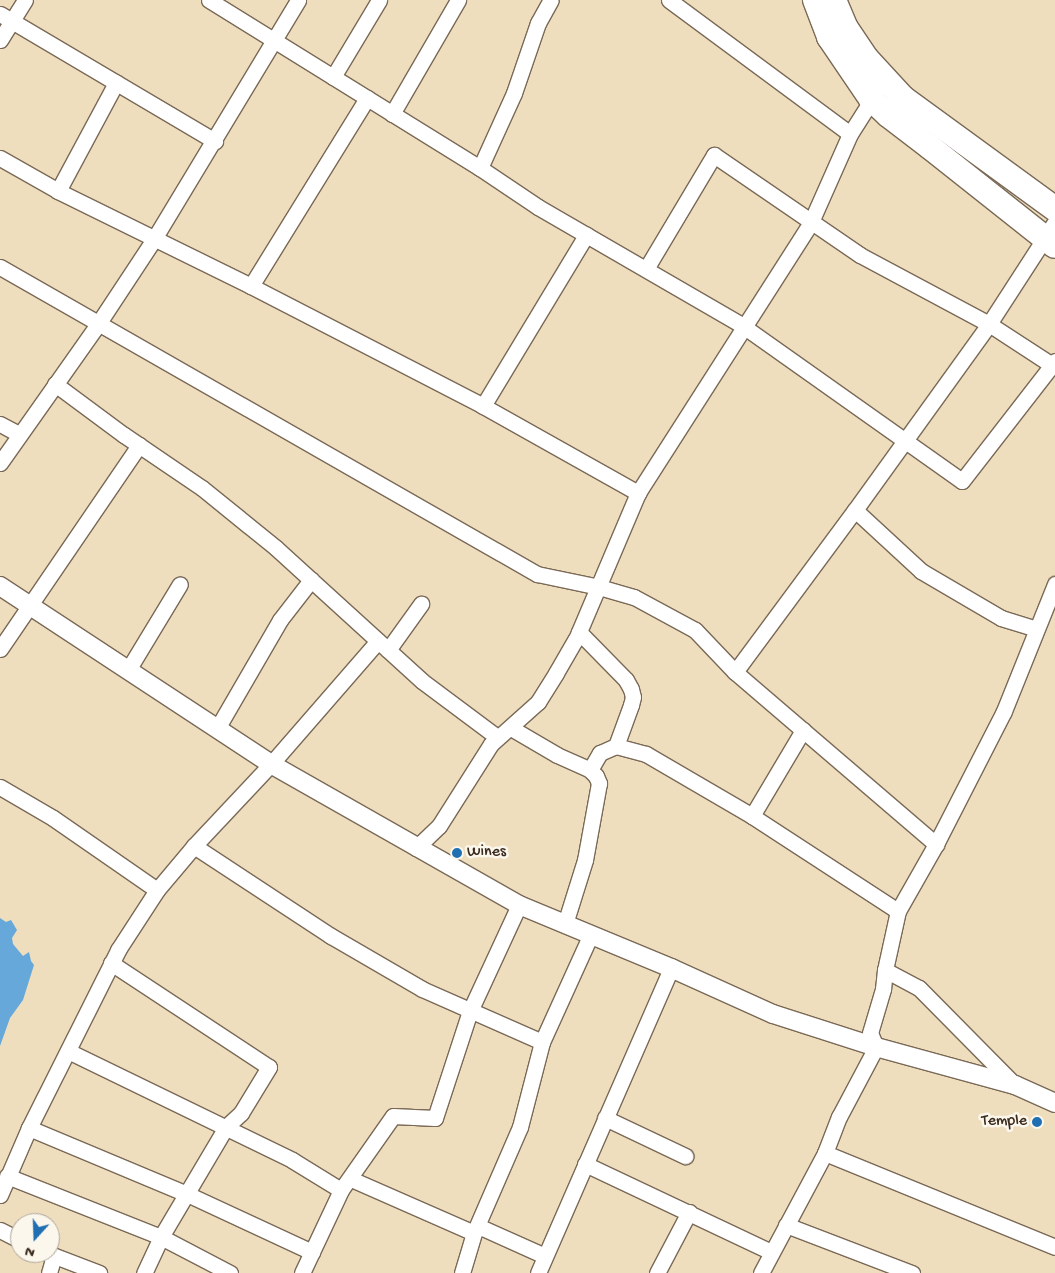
<!DOCTYPE html>
<html>
<head>
<meta charset="utf-8">
<style>
  body { margin:0 }
  #map { position:relative; width:1055px; height:1273px; overflow:hidden; background:#eedebe; font-family:"Gochi Hand",sans-serif }
  div>[style] { position:absolute }
  .water>* { inset:0; background:#65a8d9 }
  .roads { filter:drop-shadow(1px 0 #7a6956) drop-shadow(-1px 0 #7a6956) drop-shadow(0 1px #7a6956) drop-shadow(0 -1px #7a6956) }
  .minor>* { height:15px; margin:-7.5px; padding:0 7.5px; transform-origin:7.5px; border-radius:7.5px; background:#fff }
  .tertiary>* { height:18px; margin:-9px; padding:0 9px; transform-origin:9px; border-radius:9px; background:#fff }
  .trunk>* { height:24px; margin:-12px; padding:0 12px; transform-origin:12px; border-radius:12px; background:#fff }
  .dots>* { width:14px; height:14px; translate:-50% -50%; box-sizing:border-box; border:2px solid #fbf7ec; border-radius:50% }
  span { translate:-50% -50%; white-space:nowrap; text-align:center; line-height:1.15; -webkit-text-stroke:5px #fbf7ec; paint-order:stroke }
  .poi-label { font-size:16px; color:#3b2a1e }
  .left { translate:0 -50%; text-align:left }
  .right { translate:-100% -50%; text-align:right }
  .north { position:absolute; left:10px; top:1213px; width:50px; height:50px; box-sizing:border-box; background:#fbf7ec; border:1px solid #aea59a; border-radius:50%; rotate:200deg; font-size:14px; font-weight:700; line-height:20px; text-align:center; color:#3b2a1e }
  .north::after { content:''; display:block; margin:auto; width:18px; height:22px; background:#1f6fb2; clip-path:polygon(50% 0,100% 100%,50% 72%,0 100%) }
</style>
</head>
<body>
<div id="map">
  <div class="water">
    <i style="clip-path:polygon(0 918px,6px 922px,11px 920px,17px 930px,12px 938px,13px 944px,23px 956px,29px 952px,31px 961px,34px 965px,23px 1000px,10px 1018px,0 1046px)"></i>
  </div>
  <div class="roads">
    <div class="minor">
      <i style="left:209px;top:0;width:319px;rotate:31.8deg"></i>
      <i style="left:480px;top:168px;width:70px;rotate:33.9deg"></i>
      <i style="left:538px;top:207px;width:237px;rotate:30.1deg"></i>
      <i style="left:743px;top:326px;width:268px;rotate:35.3deg"></i>
      <i style="left:962px;top:481px;width:152px;rotate:-52.2deg"></i>
      <i style="left:669px;top:0;width:225px;rotate:36.5deg"></i>
      <i style="left:0;top:14px;width:250px;rotate:30.6deg"></i>
      <i style="left:0;top:40px;width:47px;rotate:-58deg"></i>
      <i style="left:333px;top:77px;width:90px;rotate:-59.1deg"></i>
      <i style="left:392px;top:114px;width:132px;rotate:-59.9deg"></i>
      <i style="left:0;top:158px;width:67px;rotate:29.6deg"></i>
      <i style="left:58px;top:191px;width:215px;rotate:26.2deg"></i>
      <i style="left:251px;top:286px;width:261px;rotate:27.3deg"></i>
      <i style="left:483px;top:406px;width:178px;rotate:29.3deg"></i>
      <i style="left:480px;top:168px;width:82px;rotate:-65.6deg"></i>
      <i style="left:514px;top:93px;width:74px;rotate:-71.1deg"></i>
      <i style="left:538px;top:23px;width:26px;rotate:-61deg"></i>
      <i style="left:58px;top:191px;width:123px;rotate:-61.8deg"></i>
      <i style="left:0;top:267px;width:619px;rotate:29.76deg"></i>
      <i style="left:537px;top:574px;width:63px;rotate:11.8deg"></i>
      <i style="left:599px;top:587px;width:36px;rotate:16deg"></i>
      <i style="left:634px;top:597px;width:69px;rotate:28.4deg"></i>
      <i style="left:695px;top:630px;width:58px;rotate:46.4deg"></i>
      <i style="left:735px;top:672px;width:265px;rotate:40.6deg"></i>
      <i style="left:646px;top:269px;width:133px;rotate:-59.2deg"></i>
      <i style="left:714px;top:155px;width:177px;rotate:34.4deg"></i>
      <i style="left:860px;top:255px;width:146px;rotate:28.1deg"></i>
      <i style="left:989px;top:324px;width:79px;rotate:33.1deg"></i>
      <i style="left:251px;top:286px;width:221px;rotate:-58.3deg"></i>
      <i style="left:55px;top:384px;width:86px;rotate:36.5deg"></i>
      <i style="left:124px;top:435px;width:94px;rotate:34.2deg"></i>
      <i style="left:202px;top:488px;width:95px;rotate:39deg"></i>
      <i style="left:276px;top:548px;width:197px;rotate:42.3deg"></i>
      <i style="left:422px;top:681px;width:94px;rotate:36.7deg"></i>
      <i style="left:483px;top:406px;width:200px;rotate:-58.9deg"></i>
      <i style="left:0;top:424px;width:21px;rotate:28deg"></i>
      <i style="left:0;top:463px;width:170px;rotate:-54.8deg"></i>
      <i style="left:98px;top:324px;width:102px;rotate:-56.6deg"></i>
      <i style="left:154px;top:239px;width:279px;rotate:-58.9deg"></i>
      <i style="left:855px;top:510px;width:90px;rotate:42.7deg"></i>
      <i style="left:921px;top:571px;width:93px;rotate:30.4deg"></i>
      <i style="left:1001px;top:618px;width:37px;rotate:17deg"></i>
      <i style="left:579px;top:632px;width:67px;rotate:45.6deg"></i>
      <i style="left:626px;top:680px;width:10px;rotate:61deg"></i>
      <i style="left:631px;top:689px;width:8px;rotate:76deg"></i>
      <i style="left:633px;top:697px;width:8px;rotate:104deg"></i>
      <i style="left:631px;top:705px;width:44px;rotate:110.1deg"></i>
      <i style="left:0;top:649px;width:247px;rotate:-55.7deg"></i>
      <i style="left:388px;top:650px;width:57px;rotate:-54.3deg"></i>
      <i style="left:128px;top:670px;width:100px;rotate:-58.8deg"></i>
      <i style="left:735px;top:672px;width:202px;rotate:-53.5deg"></i>
      <i style="left:855px;top:510px;width:229px;rotate:-54.2deg"></i>
      <i style="left:989px;top:324px;width:121px;rotate:-57.1deg"></i>
      <i style="left:218px;top:727px;width:124px;rotate:-59.9deg"></i>
      <i style="left:280px;top:620px;width:51px;rotate:-52.2deg"></i>
      <i style="left:511px;top:728px;width:53px;rotate:30.4deg"></i>
      <i style="left:557px;top:755px;width:36px;rotate:24deg"></i>
      <i style="left:590px;top:770px;width:8px;rotate:45deg"></i>
      <i style="left:596px;top:776px;width:8px;rotate:67deg"></i>
      <i style="left:599px;top:783px;width:78px;rotate:100.3deg"></i>
      <i style="left:585px;top:860px;width:67px;rotate:107.4deg"></i>
      <i style="left:590px;top:770px;width:20px;rotate:-60deg"></i>
      <i style="left:600px;top:753px;width:17px;rotate:-24deg"></i>
      <i style="left:616px;top:746px;width:31px;rotate:15deg"></i>
      <i style="left:646px;top:754px;width:123px;rotate:30.3deg"></i>
      <i style="left:752px;top:816px;width:174px;rotate:33.1deg"></i>
      <i style="left:0;top:787px;width:61px;rotate:30.3deg"></i>
      <i style="left:53px;top:818px;width:126px;rotate:34.7deg"></i>
      <i style="left:752px;top:816px;width:100px;rotate:-59.3deg"></i>
      <i style="left:194px;top:846px;width:164px;rotate:33.3deg"></i>
      <i style="left:331px;top:936px;width:105px;rotate:30.2deg"></i>
      <i style="left:422px;top:989px;width:131px;rotate:23.8deg"></i>
      <i style="left:542px;top:1042px;width:88px;rotate:104.5deg"></i>
      <i style="left:520px;top:1127px;width:116px;rotate:113.5deg"></i>
      <i style="left:474px;top:1233px;width:42px;rotate:106.7deg"></i>
      <i style="left:416px;top:848px;width:32px;rotate:-44deg"></i>
      <i style="left:439px;top:826px;width:97px;rotate:-57.6deg"></i>
      <i style="left:491px;top:744px;width:63px;rotate:-41.8deg"></i>
      <i style="left:538px;top:702px;width:34px;rotate:-58deg"></i>
      <i style="left:556px;top:673px;width:39px;rotate:-60deg"></i>
      <i style="left:576px;top:639px;width:159px;rotate:-67deg"></i>
      <i style="left:638px;top:493px;width:322px;rotate:-57.4deg"></i>
      <i style="left:811px;top:222px;width:96px;rotate:-66.1deg"></i>
      <i style="left:850px;top:134px;width:49px;rotate:-57.6deg"></i>
      <i style="left:111px;top:963px;width:189px;rotate:33.4deg"></i>
      <i style="left:269px;top:1067px;width:54px;rotate:121.3deg"></i>
      <i style="left:241px;top:1113px;width:21px;rotate:137deg"></i>
      <i style="left:226px;top:1127px;width:128px;rotate:120.6deg"></i>
      <i style="left:161px;top:1237px;width:40px;rotate:115deg"></i>
      <i style="left:885px;top:970px;width:38px;rotate:28deg"></i>
      <i style="left:919px;top:988px;width:136px;rotate:45.3deg"></i>
      <i style="left:542px;top:1042px;width:119px;rotate:-65.6deg"></i>
      <i style="left:68px;top:1051px;width:249px;rotate:25.9deg"></i>
      <i style="left:292px;top:1160px;width:57px;rotate:31.5deg"></i>
      <i style="left:605px;top:1118px;width:89px;rotate:25.4deg"></i>
      <i style="left:29px;top:1128px;width:171px;rotate:22.7deg"></i>
      <i style="left:187px;top:1194px;width:138px;rotate:24.9deg"></i>
      <i style="left:825px;top:1153px;width:248px;rotate:22.2deg"></i>
      <i style="left:585px;top:1164px;width:206px;rotate:25.3deg"></i>
      <i style="left:7px;top:1176px;width:166px;rotate:21.6deg"></i>
      <i style="left:161px;top:1237px;width:78px;rotate:27.6deg"></i>
      <i style="left:351px;top:1179px;width:134px;rotate:23.7deg"></i>
      <i style="left:0;top:1195px;width:73px;rotate:-66.6deg"></i>
      <i style="left:29px;top:1128px;width:199px;rotate:-63.4deg"></i>
      <i style="left:118px;top:950px;width:72px;rotate:-57deg"></i>
      <i style="left:157px;top:890px;width:57px;rotate:-49.9deg"></i>
      <i style="left:194px;top:846px;width:112px;rotate:-46.8deg"></i>
      <i style="left:271px;top:764px;width:163px;rotate:-49deg"></i>
      <i style="left:786px;top:1225px;width:135px;rotate:20.9deg"></i>
      <i style="left:478px;top:1226px;width:73px;rotate:24.1deg"></i>
      <i style="left:0;top:1230px;width:22px;rotate:27deg"></i>
      <i style="left:47px;top:1253px;width:56px;rotate:21deg"></i>
      <i style="left:49px;top:1273px;width:18px;rotate:-74deg"></i>
      <i style="left:302px;top:1273px;width:92px;rotate:-64.8deg"></i>
      <i style="left:341px;top:1190px;width:90px;rotate:-54.9deg"></i>
      <i style="left:393px;top:1116px;width:42px;rotate:2.7deg"></i>
      <i style="left:435px;top:1118px;width:113px;rotate:-71.9deg"></i>
      <i style="left:470px;top:1011px;width:117px;rotate:-65.2deg"></i>
      <i style="left:538px;top:1273px;width:333px;rotate:-66.4deg"></i>
      <i style="left:657px;top:1273px;width:69px;rotate:-62.3deg"></i>
      <i style="left:761px;top:1273px;width:136px;rotate:-61.9deg"></i>
      <i style="left:825px;top:1153px;width:39px;rotate:-69deg"></i>
      <i style="left:839px;top:1117px;width:79px;rotate:-62.1deg"></i>
      <i style="left:876px;top:1047px;width:15px;rotate:-113deg"></i>
      <i style="left:870px;top:1033px;width:46px;rotate:-73.5deg"></i>
      <i style="left:883px;top:989px;width:19px;rotate:-84deg"></i>
      <i style="left:885px;top:970px;width:60px;rotate:-77.6deg"></i>
      <i style="left:898px;top:911px;width:77px;rotate:-60.4deg"></i>
      <i style="left:936px;top:844px;width:149px;rotate:-62.9deg"></i>
      <i style="left:1004px;top:711px;width:137px;rotate:-68.1deg"></i>
    </div>
    <div class="tertiary">
      <i style="left:0;top:586px;width:324px;rotate:33.3deg"></i>
      <i style="left:271px;top:764px;width:285px;rotate:29.6deg"></i>
      <i style="left:519px;top:905px;width:165px;rotate:22.5deg"></i>
      <i style="left:671px;top:968px;width:112px;rotate:24.3deg"></i>
      <i style="left:773px;top:1014px;width:108px;rotate:17.8deg"></i>
      <i style="left:876px;top:1047px;width:144px;rotate:15.3deg"></i>
      <i style="left:1015px;top:1085px;width:44px;rotate:24.2deg"></i>
    </div>
    <div class="trunk">
      <i style="left:815px;top:0;width:40px;rotate:69deg"></i>
      <i style="left:829px;top:37px;width:75px;rotate:55.9deg"></i>
      <i style="left:871px;top:99px;width:23px;rotate:43deg"></i>
      <i style="left:888px;top:115px;width:53px;rotate:37.3deg"></i>
      <i style="left:930px;top:147px;width:159px;rotate:38.4deg"></i>
      <i style="left:834px;top:0;width:30px;rotate:67deg"></i>
      <i style="left:846px;top:28px;width:37px;rotate:56deg"></i>
      <i style="left:867px;top:59px;width:53px;rotate:47.3deg"></i>
      <i style="left:903px;top:98px;width:188px;rotate:36.1deg"></i>
    </div>
  </div>
  <div class="dots">
    <i style="left:457px;top:853px;background:#1f6fb2"></i>
    <i style="left:1037px;top:1122px;background:#1f6fb2"></i>
  </div>
  <div class="poi-label">
    <span class="left" style="left:467px;top:853px">Wines</span>
    <span class="right" style="left:1027px;top:1122px">Temple</span>
  </div>
  <div class="north">N</div>
</div>
</body>
</html>
